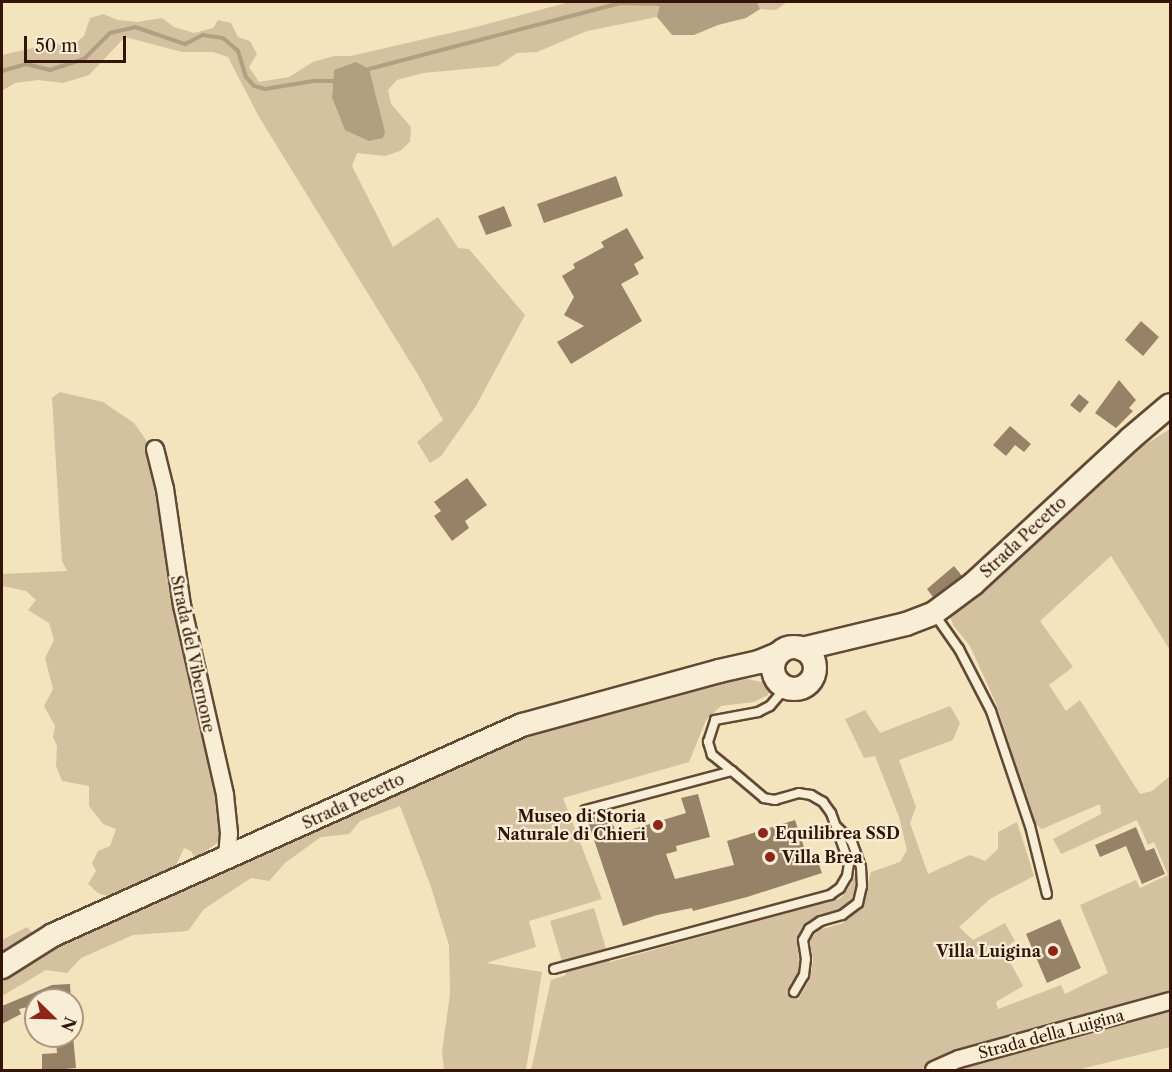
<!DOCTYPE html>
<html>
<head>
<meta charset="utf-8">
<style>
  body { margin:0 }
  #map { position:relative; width:1172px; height:1072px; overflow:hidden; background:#f4e4be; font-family:"Libre Caslon Text",serif }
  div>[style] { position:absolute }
  .green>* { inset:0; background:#d3c19f }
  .water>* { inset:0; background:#b29e80 }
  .stream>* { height:4px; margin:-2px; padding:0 2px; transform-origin:2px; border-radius:2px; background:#b29e80 }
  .building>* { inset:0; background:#978167 }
  .roads { filter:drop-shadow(2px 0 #624936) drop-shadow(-2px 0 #624936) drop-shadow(0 2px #624936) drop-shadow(0 -2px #624936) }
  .lane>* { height:8px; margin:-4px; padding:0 4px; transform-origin:4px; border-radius:4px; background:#f8edd5 }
  .street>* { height:16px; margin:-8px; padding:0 8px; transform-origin:8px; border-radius:8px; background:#f8edd5 }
  .secondary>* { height:22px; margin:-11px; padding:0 11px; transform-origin:11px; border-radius:11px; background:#f8edd5 }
  .secondary>.ring { margin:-11px; padding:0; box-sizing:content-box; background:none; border:22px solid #f8edd5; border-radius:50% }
  .dots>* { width:16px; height:16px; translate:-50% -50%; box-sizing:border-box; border:3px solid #f8edd5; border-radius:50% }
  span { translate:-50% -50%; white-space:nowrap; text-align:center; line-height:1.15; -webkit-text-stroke:4.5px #f8edd5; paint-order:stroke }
  .street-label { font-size:16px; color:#321508 }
  .poi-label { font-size:16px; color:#321508; font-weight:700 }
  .right { translate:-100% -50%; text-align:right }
  .left { translate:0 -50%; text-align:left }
  .frame { position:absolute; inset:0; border:3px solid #321508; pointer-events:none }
  .north { position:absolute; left:24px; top:988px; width:60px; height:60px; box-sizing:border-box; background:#f8edd5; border:2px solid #a99783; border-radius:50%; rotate:113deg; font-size:16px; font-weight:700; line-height:24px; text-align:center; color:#321508 }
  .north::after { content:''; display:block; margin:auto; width:21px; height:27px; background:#8f2418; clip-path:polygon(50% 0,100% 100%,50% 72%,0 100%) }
  .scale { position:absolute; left:24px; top:36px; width:102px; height:27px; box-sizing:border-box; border:3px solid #321508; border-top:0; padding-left:8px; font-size:18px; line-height:21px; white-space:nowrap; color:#321508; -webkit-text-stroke:4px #f8edd5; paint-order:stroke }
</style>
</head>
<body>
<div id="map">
  <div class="green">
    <i style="clip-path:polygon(evenodd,569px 2px,664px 2px,660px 4px,657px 17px,587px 31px,537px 52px,517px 53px,498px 66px,423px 73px,397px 80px,388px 90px,391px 104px,411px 127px,410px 142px,400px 151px,385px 156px,357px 153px,352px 166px,393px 247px,438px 217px,458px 248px,469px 249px,525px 315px,476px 406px,441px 456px,430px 463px,417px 442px,443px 420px,417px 373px,259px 117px,228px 57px,213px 52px,182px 52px,125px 37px,89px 75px,63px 83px,38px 80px,15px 83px,2px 91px,2px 55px,55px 43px,70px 48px,84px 36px,90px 18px,103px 14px,118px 20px,137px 22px,162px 18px,174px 27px,194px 33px,213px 28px,218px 20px,231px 23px,238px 37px,250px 41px,257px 54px,249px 67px,259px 82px,289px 77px,313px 62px,334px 56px,351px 56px,476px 27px,569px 2px,368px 69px,376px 105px,385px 132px,332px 97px,334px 70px,368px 69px)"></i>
    <i style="clip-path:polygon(757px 2px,787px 2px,776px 10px,760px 9px)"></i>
    <i style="clip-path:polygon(60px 392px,103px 402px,134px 423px,146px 440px,161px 487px,221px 798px,223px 828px,219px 842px,195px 858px,191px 851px,184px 848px,175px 868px,107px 896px,98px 893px,88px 884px,96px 871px,92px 863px,98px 851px,110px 846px,116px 829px,103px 824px,89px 806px,89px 786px,62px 781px,56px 766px,57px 746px,53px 737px,55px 726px,44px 706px,53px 689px,45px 658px,54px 640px,49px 623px,28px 610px,36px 600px,26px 591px,2px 586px,2px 574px,67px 571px,62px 561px,52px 398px)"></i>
    <i style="clip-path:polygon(1170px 429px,1170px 650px,1111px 556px,1040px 621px,1073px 667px,1049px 685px,1066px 711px,1080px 700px,1140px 794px,1152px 791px,1170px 776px,1170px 995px,950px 1057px,919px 1070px,531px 1070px,551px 980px,566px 975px,550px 921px,594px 908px,610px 962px,841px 898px,851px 885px,856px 871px,858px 881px,855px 898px,839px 910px,821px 915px,803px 926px,797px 937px,800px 977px,790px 983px,798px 1000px,810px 979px,813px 961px,810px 939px,819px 930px,843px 923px,862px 906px,871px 872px,900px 862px,907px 850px,899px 817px,875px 756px,864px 758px,845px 719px,865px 710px,880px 733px,950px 706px,960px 723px,953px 740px,899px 760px,916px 807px,910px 823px,928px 874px,970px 855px,985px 861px,998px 849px,998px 832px,1017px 822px,1034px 876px,990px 899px,959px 927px,973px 940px,1005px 923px,1015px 941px,1003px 949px,1023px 986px,996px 1002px,998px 1009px,1061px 985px,1065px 994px,1108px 973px,1080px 905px,1136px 880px,1140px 888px,1168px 875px,1154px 842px,1148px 845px,1137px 820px,1061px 854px,1053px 839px,1101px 814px,1100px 804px,1042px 829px,1034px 823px,996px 703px,970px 646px,953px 625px,949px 613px,1113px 465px)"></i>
    <i style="clip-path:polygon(718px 677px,743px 678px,766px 683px,771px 689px,768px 695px,754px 702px,721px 706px,706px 720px,689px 762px,563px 798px,602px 899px,529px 921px,536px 947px,486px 963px,542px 972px,526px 1070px,444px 1070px,442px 1052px,450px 994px,449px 945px,430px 884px,400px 806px,360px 821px,349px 834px,321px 837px,285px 863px,269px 881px,251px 878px,204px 909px,188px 931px,133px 935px,81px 958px,67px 973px,46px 970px,2px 996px,2px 979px,58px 940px,560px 720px)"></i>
    <i style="clip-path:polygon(27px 927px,37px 937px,2px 957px,2px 940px)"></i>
    <i style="clip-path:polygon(1170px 1009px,1170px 1047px,1077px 1070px,947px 1070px)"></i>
  </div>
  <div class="water">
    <i style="clip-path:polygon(664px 2px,757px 2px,760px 9px,746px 18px,718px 25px,694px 35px,672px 35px,657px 17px,660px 4px)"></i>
    <i style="clip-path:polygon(356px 62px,369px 69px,385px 132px,383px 138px,369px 141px,345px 130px,332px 97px,334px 70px)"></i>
  </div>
  <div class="stream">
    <i style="left:369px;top:69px;width:260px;rotate:-14.7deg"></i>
    <i style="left:620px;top:3px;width:40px;rotate:1.4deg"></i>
    <i style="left:2px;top:71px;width:25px;rotate:-16deg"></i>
    <i style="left:26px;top:64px;width:25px;rotate:14deg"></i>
    <i style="left:50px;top:70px;width:36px;rotate:-18deg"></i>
    <i style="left:84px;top:59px;width:37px;rotate:-45deg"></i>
    <i style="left:110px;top:33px;width:26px;rotate:-13deg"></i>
    <i style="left:135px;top:27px;width:53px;rotate:18.8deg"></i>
    <i style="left:185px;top:44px;width:20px;rotate:-27deg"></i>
    <i style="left:203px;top:35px;width:20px;rotate:9deg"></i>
    <i style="left:223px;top:38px;width:20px;rotate:41deg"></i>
    <i style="left:238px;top:51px;width:27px;rotate:73deg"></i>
    <i style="left:246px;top:77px;width:12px;rotate:48deg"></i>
    <i style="left:254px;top:86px;width:11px;rotate:15deg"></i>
    <i style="left:265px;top:89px;width:49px;rotate:-9.5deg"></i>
    <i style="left:313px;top:81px;width:20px"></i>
  </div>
  <div class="building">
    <i style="clip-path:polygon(616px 176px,623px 196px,544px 223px,537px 204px)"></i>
    <i style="clip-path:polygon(504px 206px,512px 226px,486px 235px,478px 216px)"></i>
    <i style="clip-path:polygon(627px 228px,644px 258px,634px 264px,639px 274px,621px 284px,642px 321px,571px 364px,557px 342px,584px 326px,564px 315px,574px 297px,562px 276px,575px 268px,573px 264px,604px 247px,601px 242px)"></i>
    <i style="clip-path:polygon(1141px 321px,1159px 337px,1143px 356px,1125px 340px)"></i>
    <i style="clip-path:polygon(1119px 380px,1136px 400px,1129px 408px,1133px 411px,1116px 428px,1095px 413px)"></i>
    <i style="clip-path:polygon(1079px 394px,1089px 402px,1080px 413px,1070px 405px)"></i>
    <i style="clip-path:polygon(1010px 426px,1031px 444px,1024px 452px,1015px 445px,1006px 456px,993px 445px)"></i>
    <i style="clip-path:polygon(467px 478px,487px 505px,465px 521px,469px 528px,452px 541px,434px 516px,441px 511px,434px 502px)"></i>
    <i style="clip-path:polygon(954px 566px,962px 576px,933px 597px,927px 589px)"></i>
    <i style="clip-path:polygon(698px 794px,710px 837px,676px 846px,677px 851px,666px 854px,675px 879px,734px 865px,727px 841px,795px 820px,810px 865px,818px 862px,822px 873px,747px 897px,693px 911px,692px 908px,657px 915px,623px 926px,587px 819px,608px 813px,617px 834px,686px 813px,681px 798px)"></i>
    <i style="clip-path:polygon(1136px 827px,1146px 851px,1154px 848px,1165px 874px,1142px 884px,1126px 846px,1100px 857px,1095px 845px)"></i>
    <i style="clip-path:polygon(1060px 919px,1081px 968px,1047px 983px,1026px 934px)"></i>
    <i style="clip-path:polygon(70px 984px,71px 1000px,36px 1000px,36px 1005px,19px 1009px,21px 1014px,2px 1024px,2px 1006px,52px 985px)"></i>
    <i style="clip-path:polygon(56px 1036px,73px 1036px,76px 1068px,42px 1071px,42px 1054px,57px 1053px)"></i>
  </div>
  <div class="roads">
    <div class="lane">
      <i style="left:935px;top:615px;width:42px;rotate:54.8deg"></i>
      <i style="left:959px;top:649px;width:70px;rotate:62.7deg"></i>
      <i style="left:991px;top:711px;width:121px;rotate:71.3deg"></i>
      <i style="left:1030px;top:826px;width:70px;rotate:76deg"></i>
      <i style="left:732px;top:771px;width:26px;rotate:-141deg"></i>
      <i style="left:712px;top:755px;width:14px;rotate:-107deg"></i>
      <i style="left:708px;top:742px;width:23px;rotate:-72deg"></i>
      <i style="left:715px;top:720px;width:44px;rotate:-10.5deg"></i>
      <i style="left:758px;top:712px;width:13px;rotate:-27deg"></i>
      <i style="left:770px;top:706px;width:25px;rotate:-50deg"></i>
      <i style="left:554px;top:969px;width:286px;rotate:-15deg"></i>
      <i style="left:830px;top:895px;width:12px;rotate:-35deg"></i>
      <i style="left:840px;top:888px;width:14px;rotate:-60deg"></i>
      <i style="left:847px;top:876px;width:13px;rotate:-81deg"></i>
      <i style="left:849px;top:863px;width:53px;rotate:-109.8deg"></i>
      <i style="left:831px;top:813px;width:14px;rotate:-126deg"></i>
      <i style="left:823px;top:802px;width:14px;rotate:-150deg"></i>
      <i style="left:811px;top:795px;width:12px;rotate:-171deg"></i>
      <i style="left:799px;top:793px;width:25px;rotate:164deg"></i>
      <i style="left:775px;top:800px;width:11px;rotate:-170deg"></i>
      <i style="left:764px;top:798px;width:42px;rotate:-139.8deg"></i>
      <i style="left:732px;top:771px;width:152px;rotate:165.1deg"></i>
      <i style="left:794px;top:992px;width:20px;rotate:-60deg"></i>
      <i style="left:804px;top:975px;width:16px;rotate:-83deg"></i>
      <i style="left:806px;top:959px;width:19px;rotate:-99deg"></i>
      <i style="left:803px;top:940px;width:13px;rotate:-61deg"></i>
      <i style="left:809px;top:929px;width:14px;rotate:-34deg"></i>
      <i style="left:821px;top:921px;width:22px;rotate:-16deg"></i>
      <i style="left:842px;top:915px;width:20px;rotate:-37deg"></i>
      <i style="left:858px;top:903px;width:17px;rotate:-77deg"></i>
      <i style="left:862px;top:886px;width:19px;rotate:-93deg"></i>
      <i style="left:861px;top:867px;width:27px;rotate:-110deg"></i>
      <i style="left:852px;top:842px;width:20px;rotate:-135deg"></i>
    </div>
    <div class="street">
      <i style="left:155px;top:449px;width:41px;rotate:76deg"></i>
      <i style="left:165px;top:489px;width:117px;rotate:81.7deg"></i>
      <i style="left:182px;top:605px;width:195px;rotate:77.2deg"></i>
      <i style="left:225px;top:795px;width:39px;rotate:84deg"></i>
      <i style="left:229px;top:834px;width:25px;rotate:95deg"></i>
      <i style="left:934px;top:1070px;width:27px;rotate:-24deg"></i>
      <i style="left:959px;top:1059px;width:219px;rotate:-15.4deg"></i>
    </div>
    <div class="secondary">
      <i class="ring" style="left:773px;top:647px;width:20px;height:20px"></i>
      <i style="left:802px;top:649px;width:107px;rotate:-13.5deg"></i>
      <i style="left:906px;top:624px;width:30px;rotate:-21deg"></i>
      <i style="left:934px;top:613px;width:49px;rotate:-36.6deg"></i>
      <i style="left:973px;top:584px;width:214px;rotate:-42.7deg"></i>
      <i style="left:1130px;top:439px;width:52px;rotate:-40.4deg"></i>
      <i style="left:2px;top:967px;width:60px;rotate:-32.1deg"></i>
      <i style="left:53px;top:935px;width:514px;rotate:-24.12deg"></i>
      <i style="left:522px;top:725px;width:204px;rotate:-15.3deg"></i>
      <i style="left:719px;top:671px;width:41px;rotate:-12.7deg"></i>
      <i style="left:759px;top:662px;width:21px;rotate:-23deg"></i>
    </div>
  </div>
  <div class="dots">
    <i style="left:658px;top:825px;background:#8f2418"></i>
    <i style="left:763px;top:833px;background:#8f2418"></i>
    <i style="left:770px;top:857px;background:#8f2418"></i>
    <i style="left:1053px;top:951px;background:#8f2418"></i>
  </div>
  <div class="street-label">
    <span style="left:1023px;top:537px;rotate:-43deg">Strada Pecetto</span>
    <span style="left:193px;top:654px;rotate:78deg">Strada del Vibernone</span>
    <span style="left:353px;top:801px;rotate:-25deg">Strada Pecetto</span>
    <span style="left:1051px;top:1034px;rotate:-15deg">Strada della Luigina</span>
  </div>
  <div class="poi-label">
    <span class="right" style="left:646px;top:825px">Museo di Storia<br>Naturale di Chieri</span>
    <span class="left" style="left:775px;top:833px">Equilibrea SSD</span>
    <span class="left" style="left:782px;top:857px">Villa Brea</span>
    <span class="right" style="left:1041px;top:951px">Villa Luigina</span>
  </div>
  <div class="frame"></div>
  <div class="north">N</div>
  <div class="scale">50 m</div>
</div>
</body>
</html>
